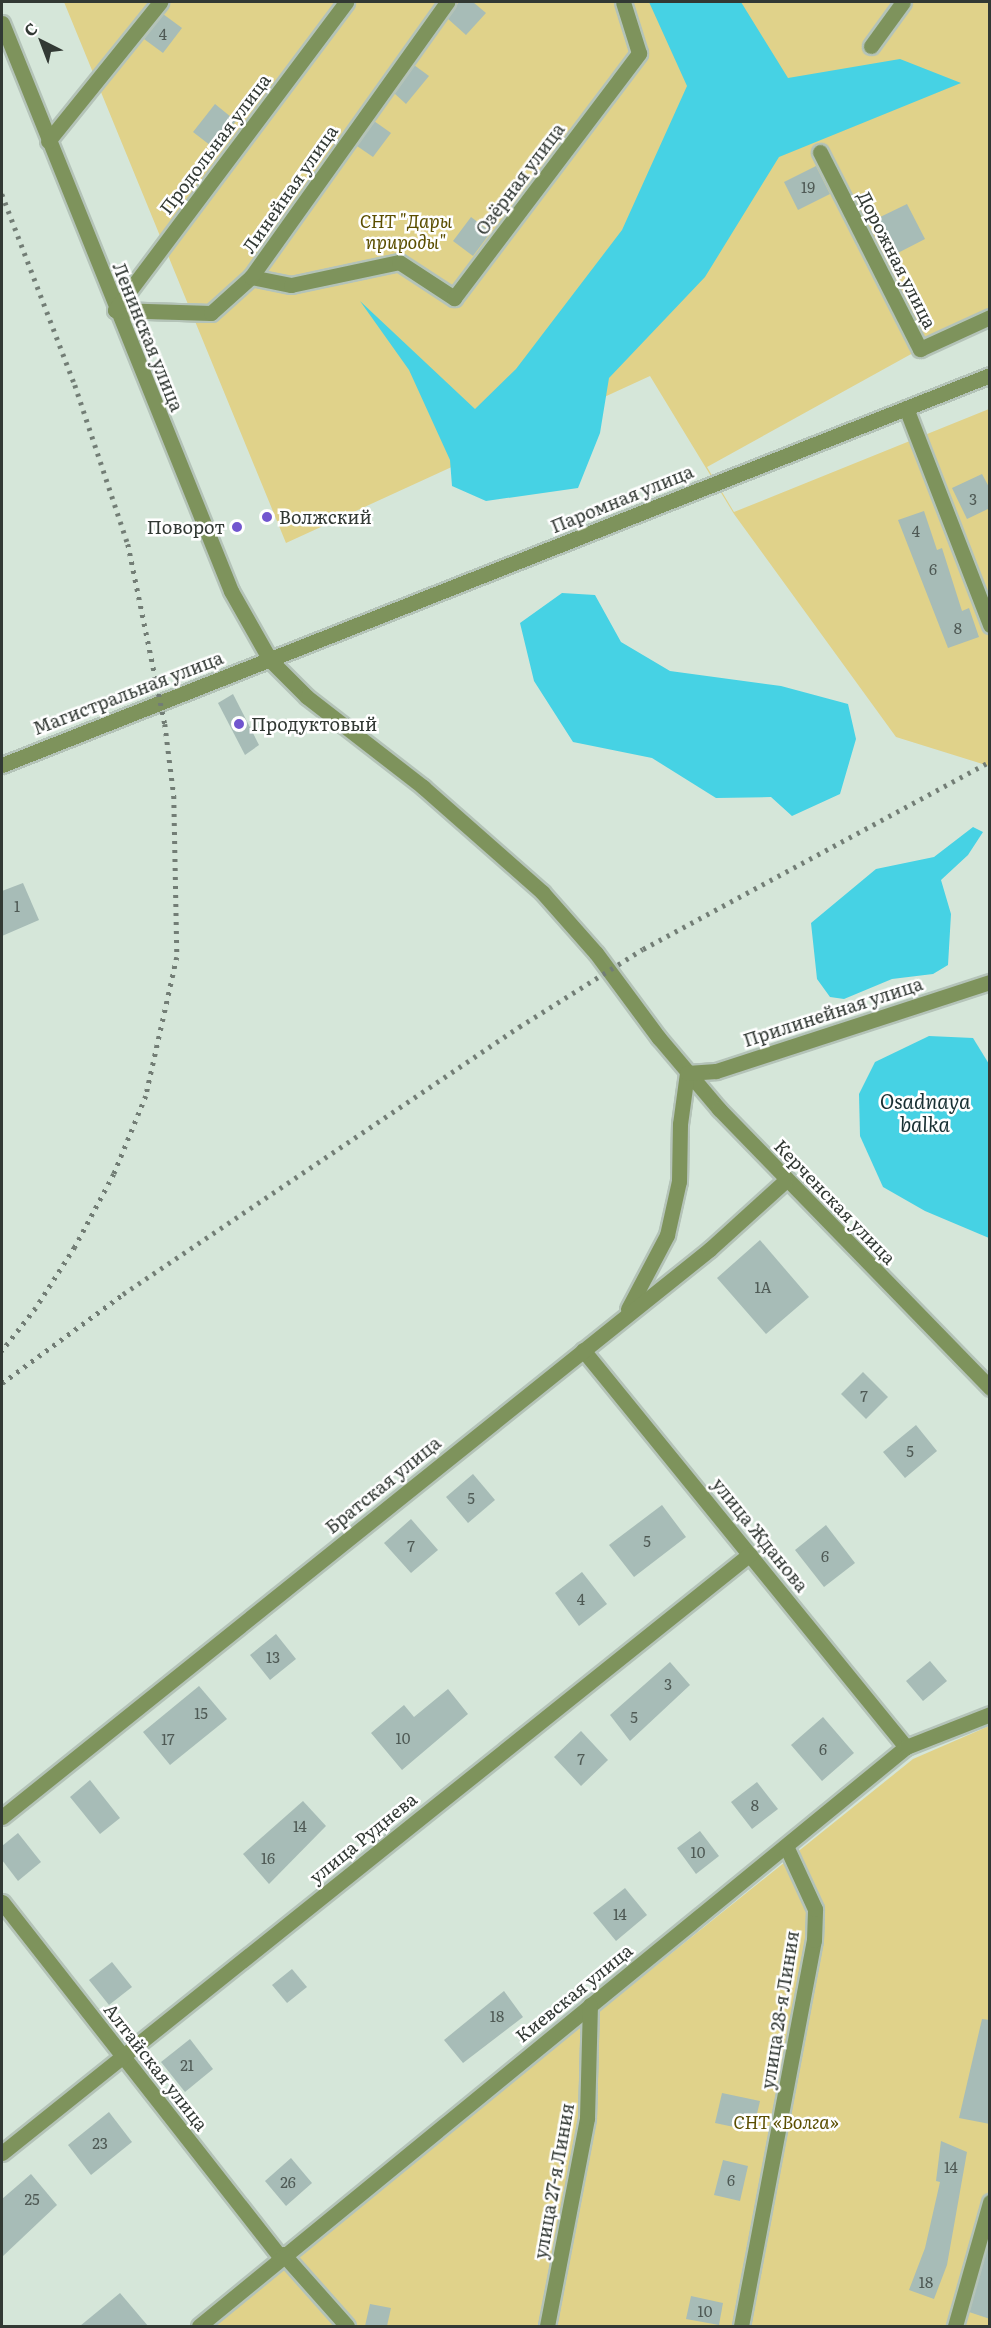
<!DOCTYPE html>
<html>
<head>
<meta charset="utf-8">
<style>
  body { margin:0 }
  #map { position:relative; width:991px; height:2328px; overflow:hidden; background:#d5e6d9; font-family:Literata,serif }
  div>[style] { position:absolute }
  .green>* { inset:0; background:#e0d28a }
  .water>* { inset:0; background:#46d2e4 }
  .building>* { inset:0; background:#a7bcb7 }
  .roads { filter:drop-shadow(2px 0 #b4c3b8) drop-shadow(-2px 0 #b4c3b8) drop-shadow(0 2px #b4c3b8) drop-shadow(0 -2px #b4c3b8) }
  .minor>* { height:15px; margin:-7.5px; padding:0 7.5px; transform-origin:7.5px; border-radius:7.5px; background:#7e935c }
  .rail>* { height:4.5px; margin-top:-2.25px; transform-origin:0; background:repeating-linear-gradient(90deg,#727d75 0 3px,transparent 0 9px) }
  .dots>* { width:16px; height:16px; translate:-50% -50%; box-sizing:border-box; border:3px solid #fff; border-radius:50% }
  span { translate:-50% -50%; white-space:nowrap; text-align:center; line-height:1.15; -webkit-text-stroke:5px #fff; paint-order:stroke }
  .number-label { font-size:15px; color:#4f5a55 }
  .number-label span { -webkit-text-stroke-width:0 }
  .street-label { font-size:18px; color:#323934 }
  .park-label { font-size:18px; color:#5b4e00; font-style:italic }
  .poi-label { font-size:18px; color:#323934 }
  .left { translate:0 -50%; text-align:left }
  .right { translate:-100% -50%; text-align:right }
  .water-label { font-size:20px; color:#193033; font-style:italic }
  .frame { position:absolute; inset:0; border:3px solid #323934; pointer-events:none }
  .north { position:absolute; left:12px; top:12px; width:60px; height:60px; -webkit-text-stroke:4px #fff; paint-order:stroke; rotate:318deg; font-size:16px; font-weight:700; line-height:24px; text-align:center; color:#323934 }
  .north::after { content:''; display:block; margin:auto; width:21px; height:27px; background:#323934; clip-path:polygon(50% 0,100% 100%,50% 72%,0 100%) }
</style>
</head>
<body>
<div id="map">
  <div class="green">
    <i style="clip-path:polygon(64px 2px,989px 2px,989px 311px,707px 467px,734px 512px,989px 409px,989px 766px,896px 737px,734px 514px,650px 376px,286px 543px)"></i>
    <i style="clip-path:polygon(989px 1726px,989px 2326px,208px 2326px,913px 1759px)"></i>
  </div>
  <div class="water">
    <i style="clip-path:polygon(649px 2px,741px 2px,788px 78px,900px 59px,961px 83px,779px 157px,705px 277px,609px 378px,600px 433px,578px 488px,486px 501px,452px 486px,450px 460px,409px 370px,360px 301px,475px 409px,516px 369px,622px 230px,687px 86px)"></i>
    <i style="clip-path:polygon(562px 593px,595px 595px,621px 642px,670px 671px,781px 686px,848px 704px,856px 739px,840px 794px,792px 816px,771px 797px,716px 798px,652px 758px,573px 742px,534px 681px,520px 623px)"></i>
    <i style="clip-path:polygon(973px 827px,983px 832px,968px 855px,941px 880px,951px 914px,948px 965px,933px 974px,892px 979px,844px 999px,830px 997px,817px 979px,811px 923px,876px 869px,934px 857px)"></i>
    <i style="clip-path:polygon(929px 1036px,973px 1038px,989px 1064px,989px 1238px,925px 1211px,883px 1187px,860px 1136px,859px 1094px,875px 1062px)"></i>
  </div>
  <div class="building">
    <i style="clip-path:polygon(459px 2px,473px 2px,486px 13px,466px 35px,447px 18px)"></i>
    <i style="clip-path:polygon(163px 14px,182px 28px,163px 53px,144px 39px)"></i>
    <i style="clip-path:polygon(414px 65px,429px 76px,406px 104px,394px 93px)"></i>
    <i style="clip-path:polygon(215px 104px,236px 121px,215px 149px,193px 132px)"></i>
    <i style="clip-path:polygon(374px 121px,391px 133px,373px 157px,357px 146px)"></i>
    <i style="clip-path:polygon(816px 166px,830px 194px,798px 210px,784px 182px)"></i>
    <i style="clip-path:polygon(907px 204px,925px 239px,892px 256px,874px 220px)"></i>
    <i style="clip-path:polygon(471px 217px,491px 232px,473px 256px,453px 241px)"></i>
    <i style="clip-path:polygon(982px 474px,990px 489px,990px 508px,967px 519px,952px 488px)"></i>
    <i style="clip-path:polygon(924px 511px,937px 550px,942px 548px,962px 611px,969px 608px,979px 637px,948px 648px,898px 520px)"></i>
    <i style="clip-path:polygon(233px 694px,259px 745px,245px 755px,218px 703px)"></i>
    <i style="clip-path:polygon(23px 883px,39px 920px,2px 936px,2px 891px)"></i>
    <i style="clip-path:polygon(760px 1240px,809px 1297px,766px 1334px,717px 1278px)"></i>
    <i style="clip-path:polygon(863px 1372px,888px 1397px,866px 1419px,841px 1394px)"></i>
    <i style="clip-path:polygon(916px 1425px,937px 1451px,905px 1478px,883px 1452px)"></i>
    <i style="clip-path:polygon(473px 1474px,495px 1500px,468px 1523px,446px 1497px)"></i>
    <i style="clip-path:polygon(662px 1505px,686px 1537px,634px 1577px,609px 1545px)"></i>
    <i style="clip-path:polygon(411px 1519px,438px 1550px,411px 1573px,384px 1543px)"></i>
    <i style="clip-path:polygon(826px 1525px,855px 1563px,824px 1587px,795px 1550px)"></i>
    <i style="clip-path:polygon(582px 1572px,607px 1604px,579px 1626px,555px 1593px)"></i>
    <i style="clip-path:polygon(276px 1634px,296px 1659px,270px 1680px,250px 1655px)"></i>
    <i style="clip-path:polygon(930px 1661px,947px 1681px,923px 1701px,906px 1681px)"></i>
    <i style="clip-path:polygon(670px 1662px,690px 1685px,630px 1741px,610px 1715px)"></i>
    <i style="clip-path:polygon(199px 1686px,227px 1719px,170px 1765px,143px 1732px)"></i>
    <i style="clip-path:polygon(448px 1689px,468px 1714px,402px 1770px,371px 1733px,404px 1705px,414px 1717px)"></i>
    <i style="clip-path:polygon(823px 1717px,854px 1753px,822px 1781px,791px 1745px)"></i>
    <i style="clip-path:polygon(581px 1731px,608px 1760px,581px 1786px,554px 1757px)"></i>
    <i style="clip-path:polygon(90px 1780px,120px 1818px,100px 1834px,70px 1797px)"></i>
    <i style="clip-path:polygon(757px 1782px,778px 1809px,752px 1829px,731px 1802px)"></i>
    <i style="clip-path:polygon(303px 1801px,326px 1826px,269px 1884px,243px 1854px)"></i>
    <i style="clip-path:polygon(700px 1831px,719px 1856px,696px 1874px,677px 1848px)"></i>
    <i style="clip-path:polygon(18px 1833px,41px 1862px,18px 1881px,2px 1860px,2px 1846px)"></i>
    <i style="clip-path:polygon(625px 1888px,647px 1915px,616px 1941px,593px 1913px)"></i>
    <i style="clip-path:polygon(112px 1962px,132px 1987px,109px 2005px,89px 1980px)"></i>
    <i style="clip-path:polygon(292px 1969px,307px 1987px,287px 2003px,272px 1985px)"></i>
    <i style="clip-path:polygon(504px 1991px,523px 2017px,463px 2063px,444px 2040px)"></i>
    <i style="clip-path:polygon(982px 2019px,990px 2020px,990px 2124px,959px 2118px)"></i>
    <i style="clip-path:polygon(190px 2039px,213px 2069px,185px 2092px,161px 2062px)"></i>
    <i style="clip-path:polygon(722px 2093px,760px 2101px,753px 2131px,715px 2123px)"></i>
    <i style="clip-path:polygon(109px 2112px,132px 2142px,91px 2175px,68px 2145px)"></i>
    <i style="clip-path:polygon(941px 2141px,967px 2152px,947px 2265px,934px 2299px,909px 2290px,925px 2248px,940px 2182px,936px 2181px)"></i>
    <i style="clip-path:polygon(291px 2158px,312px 2183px,286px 2206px,265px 2181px)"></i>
    <i style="clip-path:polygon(723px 2160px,748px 2166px,740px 2201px,714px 2195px)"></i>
    <i style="clip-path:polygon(31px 2174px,57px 2205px,2px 2257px,2px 2199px)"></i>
    <i style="clip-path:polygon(987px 2247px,990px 2248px,990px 2319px,969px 2312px)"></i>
    <i style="clip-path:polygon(120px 2293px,148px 2326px,80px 2326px)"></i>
    <i style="clip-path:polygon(691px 2296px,723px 2303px,719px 2325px,686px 2319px)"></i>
    <i style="clip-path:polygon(370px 2304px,391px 2308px,387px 2326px,365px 2326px)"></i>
  </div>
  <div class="roads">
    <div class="minor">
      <i style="left:2px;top:23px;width:612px;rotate:68.04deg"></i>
      <i style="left:231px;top:591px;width:79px;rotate:60.5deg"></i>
      <i style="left:270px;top:660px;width:52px;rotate:45deg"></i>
      <i style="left:307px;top:697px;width:147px;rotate:37.8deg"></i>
      <i style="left:423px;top:787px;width:159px;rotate:41.4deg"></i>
      <i style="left:542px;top:892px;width:81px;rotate:48.5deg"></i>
      <i style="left:596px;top:953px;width:106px;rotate:53.5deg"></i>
      <i style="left:659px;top:1038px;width:93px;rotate:49.8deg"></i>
      <i style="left:719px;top:1109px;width:389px;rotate:45.8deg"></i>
      <i style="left:871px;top:46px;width:54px;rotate:-54deg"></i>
      <i style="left:48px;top:141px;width:179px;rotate:-51.1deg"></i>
      <i style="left:820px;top:152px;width:221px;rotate:63.1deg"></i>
      <i style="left:920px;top:349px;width:77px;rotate:-24.6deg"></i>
      <i style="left:251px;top:277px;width:41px;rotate:11.3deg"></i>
      <i style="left:291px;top:285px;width:110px;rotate:-12deg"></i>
      <i style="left:399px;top:262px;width:66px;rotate:33.2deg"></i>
      <i style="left:454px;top:298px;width:307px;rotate:-52.9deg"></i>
      <i style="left:639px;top:53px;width:53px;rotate:-107.4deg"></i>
      <i style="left:115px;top:310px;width:96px;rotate:1.8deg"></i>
      <i style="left:211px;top:313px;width:54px;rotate:-42deg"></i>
      <i style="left:251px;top:277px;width:338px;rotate:-54.5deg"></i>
      <i style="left:115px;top:310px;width:385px;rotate:-53.1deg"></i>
      <i style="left:906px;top:408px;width:233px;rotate:68.8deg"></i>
      <i style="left:2px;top:765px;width:1062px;rotate:-21.54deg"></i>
      <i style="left:628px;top:1309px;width:84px;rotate:-62.2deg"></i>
      <i style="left:667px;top:1235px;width:55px;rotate:-77.5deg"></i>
      <i style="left:679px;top:1181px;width:57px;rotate:-89deg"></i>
      <i style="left:680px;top:1124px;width:51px;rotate:-82.2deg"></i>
      <i style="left:687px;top:1073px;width:29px;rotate:-4deg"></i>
      <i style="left:716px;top:1071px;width:288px;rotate:-18deg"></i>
      <i style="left:583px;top:1350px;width:512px;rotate:50.87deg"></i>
      <i style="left:2px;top:1817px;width:908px;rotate:-38.74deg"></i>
      <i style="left:710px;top:1249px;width:101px;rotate:-42.2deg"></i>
      <i style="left:2px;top:1902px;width:450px;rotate:51.9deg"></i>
      <i style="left:2px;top:2153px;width:958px;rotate:-38.69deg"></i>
      <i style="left:283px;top:2254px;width:96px;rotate:48.4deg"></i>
      <i style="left:199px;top:2326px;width:914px;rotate:-39.32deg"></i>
      <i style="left:906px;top:1747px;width:90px;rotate:-21.4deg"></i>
      <i style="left:547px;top:2326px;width:212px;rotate:-79.1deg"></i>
      <i style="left:587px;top:2118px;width:113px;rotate:-88.5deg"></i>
      <i style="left:741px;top:2326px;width:393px;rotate:-79.3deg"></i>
      <i style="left:814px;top:1940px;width:31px;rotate:-88deg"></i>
      <i style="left:815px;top:1909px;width:69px;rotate:-114.7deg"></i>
      <i style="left:955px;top:2326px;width:129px;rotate:-74.2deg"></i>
    </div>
  </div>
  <div class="rail">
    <i style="left:2px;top:194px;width:204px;rotate:69.1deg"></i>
    <i style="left:75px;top:385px;width:168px;rotate:71.6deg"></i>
    <i style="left:128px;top:544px;width:184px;rotate:78.4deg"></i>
    <i style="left:165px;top:724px;width:73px;rotate:82.9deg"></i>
    <i style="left:174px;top:796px;width:161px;rotate:88.9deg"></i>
    <i style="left:177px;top:957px;width:142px;rotate:102.6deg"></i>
    <i style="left:146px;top:1096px;width:84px;rotate:112.3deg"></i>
    <i style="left:114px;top:1174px;width:83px;rotate:118.1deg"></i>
    <i style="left:75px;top:1247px;width:72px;rotate:122.6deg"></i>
    <i style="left:36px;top:1308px;width:55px;rotate:128.3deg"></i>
    <i style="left:2px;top:1383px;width:150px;rotate:-36.3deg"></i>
    <i style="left:123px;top:1294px;width:478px;rotate:-34deg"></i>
    <i style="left:519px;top:1027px;width:146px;rotate:-32.2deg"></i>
    <i style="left:643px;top:949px;width:395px;rotate:-28.4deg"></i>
  </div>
  <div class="dots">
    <i style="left:267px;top:517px;background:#7155cf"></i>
    <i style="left:237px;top:527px;background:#7155cf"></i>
    <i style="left:239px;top:724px;background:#7155cf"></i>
  </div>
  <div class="number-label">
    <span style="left:163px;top:34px">4</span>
    <span style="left:808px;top:187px">19</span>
    <span style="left:973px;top:499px">3</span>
    <span style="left:916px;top:531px">4</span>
    <span style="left:933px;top:569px">6</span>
    <span style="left:958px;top:628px">8</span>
    <span style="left:17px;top:906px">1</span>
    <span style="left:763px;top:1287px">1А</span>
    <span style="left:864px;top:1396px">7</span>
    <span style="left:910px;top:1451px">5</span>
    <span style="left:471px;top:1498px">5</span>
    <span style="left:647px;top:1541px">5</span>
    <span style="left:411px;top:1546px">7</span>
    <span style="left:825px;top:1556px">6</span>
    <span style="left:581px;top:1599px">4</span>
    <span style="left:273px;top:1657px">13</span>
    <span style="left:668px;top:1684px">3</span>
    <span style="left:201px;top:1713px">15</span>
    <span style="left:634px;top:1717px">5</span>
    <span style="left:403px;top:1738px">10</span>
    <span style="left:168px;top:1739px">17</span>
    <span style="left:823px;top:1749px">6</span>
    <span style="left:581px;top:1759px">7</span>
    <span style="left:755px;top:1805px">8</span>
    <span style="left:300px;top:1826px">14</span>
    <span style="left:698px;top:1852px">10</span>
    <span style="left:268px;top:1858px">16</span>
    <span style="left:620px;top:1914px">14</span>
    <span style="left:497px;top:2016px">18</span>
    <span style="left:187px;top:2065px">21</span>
    <span style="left:100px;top:2143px">23</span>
    <span style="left:951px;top:2167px">14</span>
    <span style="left:731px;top:2180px">6</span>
    <span style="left:288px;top:2182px">26</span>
    <span style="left:32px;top:2199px">25</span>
    <span style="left:926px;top:2282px">18</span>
    <span style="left:705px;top:2311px">10</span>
  </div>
  <div class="street-label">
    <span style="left:215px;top:144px;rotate:-53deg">Продольная улица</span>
    <span style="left:520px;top:179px;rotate:-53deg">Озёрная улица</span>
    <span style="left:290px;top:189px;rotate:-55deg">Линейная улица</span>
    <span style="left:897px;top:260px;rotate:63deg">Дорожная улица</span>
    <span style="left:148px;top:337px;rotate:68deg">Ленинская улица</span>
    <span style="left:622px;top:499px;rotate:-22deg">Паромная улица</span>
    <span style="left:128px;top:693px;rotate:-21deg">Магистральная улица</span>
    <span style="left:833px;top:1012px;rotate:-18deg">Прилинейная улица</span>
    <span style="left:835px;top:1202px;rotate:46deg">Керченская улица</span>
    <span style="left:383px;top:1485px;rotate:-39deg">Братская улица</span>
    <span style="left:760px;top:1535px;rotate:51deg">улица Жданова</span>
    <span style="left:363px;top:1838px;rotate:-39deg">улица Руднева</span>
    <span style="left:574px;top:1993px;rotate:-39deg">Киевская улица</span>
    <span style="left:780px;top:2010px;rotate:-81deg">улица 28-я Линия</span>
    <span style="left:156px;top:2067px;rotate:52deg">Алтайская улица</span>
    <span style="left:554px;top:2181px;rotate:-80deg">улица 27-я Линия</span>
  </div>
  <div class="park-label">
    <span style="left:406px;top:232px">СНТ "Дары<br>природы"</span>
    <span style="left:786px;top:2122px">СНТ «Волга»</span>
  </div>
  <div class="poi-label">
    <span class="left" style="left:279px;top:517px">Волжский</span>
    <span class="right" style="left:225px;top:527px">Поворот</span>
    <span class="left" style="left:251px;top:724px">Продуктовый</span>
  </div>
  <div class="water-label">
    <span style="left:925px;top:1112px">Osadnaya<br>balka</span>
  </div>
  <div class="frame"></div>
  <div class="north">С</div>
</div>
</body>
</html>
